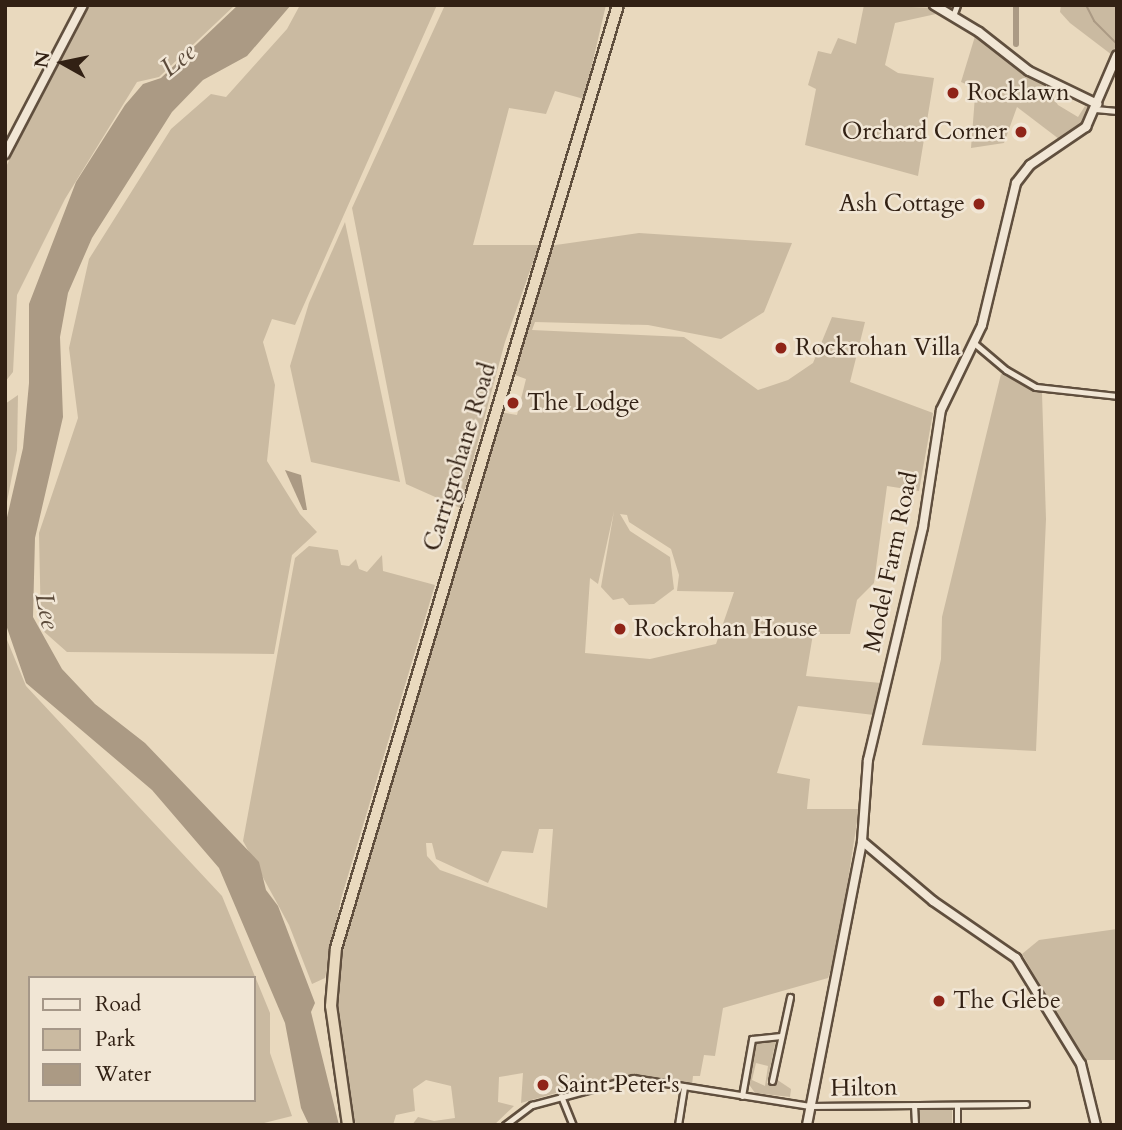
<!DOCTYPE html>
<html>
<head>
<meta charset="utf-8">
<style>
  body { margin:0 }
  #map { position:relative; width:1122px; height:1130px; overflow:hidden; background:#e9d9be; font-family:Cardo,serif }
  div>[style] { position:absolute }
  .green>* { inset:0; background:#cabaa1 }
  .water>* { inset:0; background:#ab9a84 }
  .stream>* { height:2px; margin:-1px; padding:0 1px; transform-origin:1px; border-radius:1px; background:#ab9a84 }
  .canal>* { height:6px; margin:-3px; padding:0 3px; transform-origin:3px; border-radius:3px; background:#ab9a84 }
  .roads { filter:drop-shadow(2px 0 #604f3e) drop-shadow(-2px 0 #604f3e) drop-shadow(0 2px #604f3e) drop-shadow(0 -2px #604f3e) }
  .street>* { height:5px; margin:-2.5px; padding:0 2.5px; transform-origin:2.5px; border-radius:2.5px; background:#f1e6d5 }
  .secondary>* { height:8px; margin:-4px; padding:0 4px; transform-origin:4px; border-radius:4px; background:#f1e6d5 }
  .highway>* { height:10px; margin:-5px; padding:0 5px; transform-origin:5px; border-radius:5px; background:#e9d9be }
  .dots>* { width:19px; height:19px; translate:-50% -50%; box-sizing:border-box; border:4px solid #f1e6d5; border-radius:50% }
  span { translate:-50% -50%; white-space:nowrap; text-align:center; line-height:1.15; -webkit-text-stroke:5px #f1e6d5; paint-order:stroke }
  .poi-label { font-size:24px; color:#322114 }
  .left { translate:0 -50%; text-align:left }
  .right { translate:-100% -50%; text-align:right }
  .street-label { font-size:24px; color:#322114 }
  .water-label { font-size:26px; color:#5c4b3b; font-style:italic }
  .frame { position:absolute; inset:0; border:7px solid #322114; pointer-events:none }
  .legend { position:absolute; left:28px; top:976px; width:228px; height:126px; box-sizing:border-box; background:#f1e6d5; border:2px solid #a59788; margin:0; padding:9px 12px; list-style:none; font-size:21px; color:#322114 }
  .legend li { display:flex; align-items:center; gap:14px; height:35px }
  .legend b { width:35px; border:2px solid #a59788 }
  .north { position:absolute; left:28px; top:28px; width:70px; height:70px; -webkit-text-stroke:5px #f1e6d5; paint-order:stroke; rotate:279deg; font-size:19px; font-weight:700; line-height:28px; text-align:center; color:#322114 }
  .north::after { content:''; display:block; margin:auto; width:24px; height:32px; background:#322114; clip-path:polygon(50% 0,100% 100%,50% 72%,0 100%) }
</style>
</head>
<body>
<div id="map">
  <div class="green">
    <i style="clip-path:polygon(91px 5px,235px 5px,159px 77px,137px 82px,65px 199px,17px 295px,13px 372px,5px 382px,5px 169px,71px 33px)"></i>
    <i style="clip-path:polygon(300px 5px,437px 5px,295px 325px,272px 319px,263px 342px,275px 385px,267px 461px,300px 514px,317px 532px,292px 555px,274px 654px,67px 652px,41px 629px,39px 533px,78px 418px,69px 348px,89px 259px,171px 129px,211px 94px,226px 97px,287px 29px)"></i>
    <i style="clip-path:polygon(445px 5px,606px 5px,584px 99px,555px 91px,546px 114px,509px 108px,473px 245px,539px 245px,505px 342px,460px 508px,406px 484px,352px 208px)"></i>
    <i style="clip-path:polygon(864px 5px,935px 8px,936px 14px,895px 23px,885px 65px,898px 73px,934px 78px,918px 176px,805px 145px,816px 89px,808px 85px,818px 51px,831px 54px,838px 38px,856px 44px)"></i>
    <i style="clip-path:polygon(1061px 5px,1117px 5px,1117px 43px,1112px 55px,1070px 23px,1060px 12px)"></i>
    <i style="clip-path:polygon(976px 33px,1052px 89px,1050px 93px,1058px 105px,1078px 117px,1085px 106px,1090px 109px,1082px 124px,1059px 139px,1017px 107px,1004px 143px,971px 148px,975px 96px,973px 87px,961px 82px)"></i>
    <i style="clip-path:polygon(345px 222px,400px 482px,311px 462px,290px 366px,309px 303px)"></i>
    <i style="clip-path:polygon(evenodd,639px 233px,792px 243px,764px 312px,721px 339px,648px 325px,535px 322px,532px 330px,684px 337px,758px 390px,788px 380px,813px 363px,832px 317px,865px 322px,850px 382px,933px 413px,919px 491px,887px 486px,874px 583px,857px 600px,850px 634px,813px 634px,806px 676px,881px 683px,874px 715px,798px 706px,777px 773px,810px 779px,807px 809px,859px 809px,837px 951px,828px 978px,723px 1008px,715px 1056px,704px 1055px,700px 1076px,693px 1076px,692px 1085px,635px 1077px,598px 1081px,521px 1103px,523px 1073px,499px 1077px,498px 1102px,514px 1106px,494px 1125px,412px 1125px,418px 1117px,434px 1121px,455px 1118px,451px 1086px,426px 1080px,413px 1089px,415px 1111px,396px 1115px,393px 1125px,356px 1125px,339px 1050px,336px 979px,345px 928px,500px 412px,517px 415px,526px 379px,512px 374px,549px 246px,639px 233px,614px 511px,601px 587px,613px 600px,623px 598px,629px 605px,654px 604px,674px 589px,670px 557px,630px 531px,620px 514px,627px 515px,629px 522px,671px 549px,679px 575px,677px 591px,734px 592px,716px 644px,650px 659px,585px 653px,590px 578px,598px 584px,614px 511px,639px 233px,539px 829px,553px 829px,547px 908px,440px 870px,427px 856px,426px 843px,432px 843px,436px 859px,488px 883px,502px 851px,533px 853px,539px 829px)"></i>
    <i style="clip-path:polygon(1001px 374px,1042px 393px,1046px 519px,1036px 751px,922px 745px,941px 659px,942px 617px)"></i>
    <i style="clip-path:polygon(18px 395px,17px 450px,5px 512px,5px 404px)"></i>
    <i style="clip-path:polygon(309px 546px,338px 550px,341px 565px,349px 566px,356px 559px,359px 569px,367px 572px,382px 555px,383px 571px,435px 585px,341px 899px,325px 978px,312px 984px,289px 925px,243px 841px,295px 558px)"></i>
    <i style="clip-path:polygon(evenodd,5px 635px,26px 686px,222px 896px,270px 1013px,270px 1053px,292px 1116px,256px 1125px,5px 1125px,5px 635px,30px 978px,254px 978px,254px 1100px,30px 1100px,30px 978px)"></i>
    <i style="clip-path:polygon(1117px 929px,1117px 1060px,1084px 1060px,1022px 954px,1039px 940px)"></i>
    <i style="clip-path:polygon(evenodd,776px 1039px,767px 1083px,774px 1084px,776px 1079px,791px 1089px,790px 1097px,755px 1093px,748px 1083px,753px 1043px,776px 1039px,756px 1063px,768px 1066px,765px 1086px,752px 1080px,756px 1063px)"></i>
    <i style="clip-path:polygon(918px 1108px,952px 1108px,952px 1125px,918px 1125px)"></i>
  </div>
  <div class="water">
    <i style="clip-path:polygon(238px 5px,291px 5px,247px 56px,203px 80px,172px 112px,92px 238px,68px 293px,60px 337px,63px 417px,35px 538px,33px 617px,62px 669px,95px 704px,145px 743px,259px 862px,266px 890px,278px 906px,315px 1003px,311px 1012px,339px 1125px,309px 1125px,301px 1108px,285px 1023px,219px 868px,152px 790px,26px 683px,5px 622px,5px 526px,23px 448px,29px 383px,29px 304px,76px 182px,125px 105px,143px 84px,161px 78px)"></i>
    <i style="clip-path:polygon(285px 470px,301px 475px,307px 510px,303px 510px)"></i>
  </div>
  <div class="stream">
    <i style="left:1086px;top:5px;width:18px;rotate:63deg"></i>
    <i style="left:1094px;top:21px;width:33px;rotate:45deg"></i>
  </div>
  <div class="canal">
    <i style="left:1016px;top:44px;width:39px;rotate:-90deg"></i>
  </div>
  <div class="roads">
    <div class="street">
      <i style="left:953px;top:16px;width:12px;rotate:-70deg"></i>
      <i style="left:1095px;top:109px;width:22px;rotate:5deg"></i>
      <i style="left:974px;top:343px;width:42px;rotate:40.2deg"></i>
      <i style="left:1006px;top:370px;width:34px;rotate:30deg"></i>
      <i style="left:1036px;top:387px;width:81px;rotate:6.3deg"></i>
      <i style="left:772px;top:1081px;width:86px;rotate:-77.9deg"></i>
      <i style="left:561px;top:1096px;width:31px;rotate:68deg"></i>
      <i style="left:742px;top:1096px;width:58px;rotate:-80deg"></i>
      <i style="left:752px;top:1039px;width:29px;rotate:-6deg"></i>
      <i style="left:914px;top:1105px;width:20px;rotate:87deg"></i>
      <i style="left:957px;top:1105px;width:20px;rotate:90deg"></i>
      <i style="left:505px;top:1125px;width:34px;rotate:-37deg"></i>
      <i style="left:532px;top:1105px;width:105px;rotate:-15deg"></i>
      <i style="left:633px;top:1078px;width:179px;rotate:9deg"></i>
      <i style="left:810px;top:1106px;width:216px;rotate:-0.5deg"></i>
      <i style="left:678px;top:1125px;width:39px;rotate:-81deg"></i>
    </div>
    <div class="secondary">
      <i style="left:934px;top:5px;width:52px;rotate:31deg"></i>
      <i style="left:979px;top:32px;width:63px;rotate:38deg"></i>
      <i style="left:1029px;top:71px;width:76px;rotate:25.9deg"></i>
      <i style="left:5px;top:154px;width:168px;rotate:-62.4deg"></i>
      <i style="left:862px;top:841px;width:93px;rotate:40.2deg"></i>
      <i style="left:933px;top:901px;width:101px;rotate:34.5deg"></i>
      <i style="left:1016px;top:958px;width:124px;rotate:58.5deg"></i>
      <i style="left:1081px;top:1064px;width:63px;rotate:76.2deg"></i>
      <i style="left:807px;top:1125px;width:289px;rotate:-79deg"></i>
      <i style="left:862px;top:841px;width:81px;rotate:-85.8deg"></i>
      <i style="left:868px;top:760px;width:239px;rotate:-76.7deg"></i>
      <i style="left:923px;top:527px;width:118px;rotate:-81.3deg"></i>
      <i style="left:941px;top:410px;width:94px;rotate:-64.2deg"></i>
      <i style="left:982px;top:325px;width:146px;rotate:-76.5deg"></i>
      <i style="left:1016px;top:183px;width:23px;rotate:-52deg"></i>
      <i style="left:1030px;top:165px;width:68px;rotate:-34.2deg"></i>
      <i style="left:1086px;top:127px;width:78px;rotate:-66.7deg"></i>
    </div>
    <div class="highway">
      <i style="left:348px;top:1125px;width:120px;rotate:-98.1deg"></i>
      <i style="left:331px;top:1006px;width:58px;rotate:-85.1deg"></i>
      <i style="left:336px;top:948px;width:984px;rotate:-73.35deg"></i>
    </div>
  </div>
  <div class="dots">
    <i style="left:953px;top:93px;background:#8f2418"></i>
    <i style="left:1021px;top:132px;background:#8f2418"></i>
    <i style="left:979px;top:204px;background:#8f2418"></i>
    <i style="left:781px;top:348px;background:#8f2418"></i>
    <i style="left:513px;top:403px;background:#8f2418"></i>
    <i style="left:620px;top:629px;background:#8f2418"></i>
    <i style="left:939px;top:1001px;background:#8f2418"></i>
    <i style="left:543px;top:1085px;background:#8f2418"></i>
  </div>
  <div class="poi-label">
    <span class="left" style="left:967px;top:93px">Rocklawn</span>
    <span class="right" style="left:1007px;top:132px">Orchard Corner</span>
    <span class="right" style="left:965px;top:204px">Ash Cottage</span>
    <span class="left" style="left:795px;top:348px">Rockrohan Villa</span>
    <span class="left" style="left:527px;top:403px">The Lodge</span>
    <span class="left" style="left:634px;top:629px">Rockrohan House</span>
    <span class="left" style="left:953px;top:1001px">The Glebe</span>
    <span class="left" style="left:557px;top:1085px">Saint Peter's</span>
  </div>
  <div class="street-label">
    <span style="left:460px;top:457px;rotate:-73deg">Carrigrohane Road</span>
    <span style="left:891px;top:562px;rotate:-78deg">Model Farm Road</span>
    <span style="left:864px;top:1088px;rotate:-1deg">Hilton</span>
  </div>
  <div class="water-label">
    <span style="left:178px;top:60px;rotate:-39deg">Lee</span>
    <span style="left:47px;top:611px;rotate:79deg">Lee</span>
  </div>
  <div class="frame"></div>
  <ul class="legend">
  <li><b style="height:9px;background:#f1e6d5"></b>Road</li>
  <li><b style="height:19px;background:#cabaa1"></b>Park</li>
  <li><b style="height:19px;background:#ab9a84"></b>Water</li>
  </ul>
  <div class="north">N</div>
</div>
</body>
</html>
